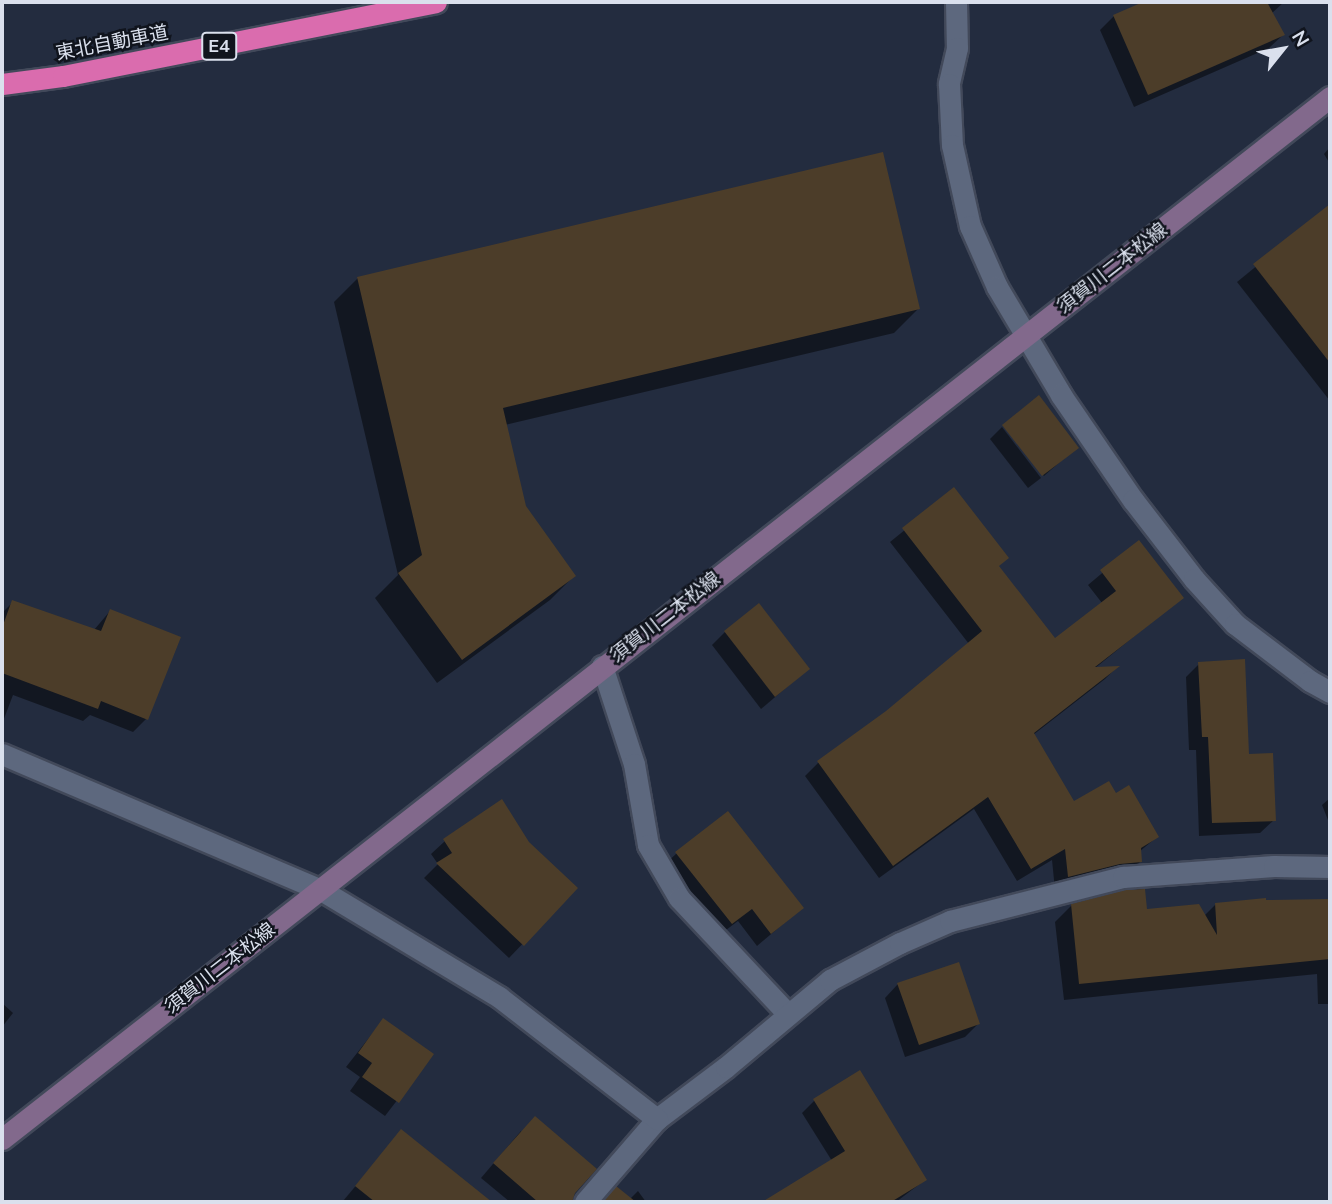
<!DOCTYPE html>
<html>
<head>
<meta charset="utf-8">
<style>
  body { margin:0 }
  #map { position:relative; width:1332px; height:1204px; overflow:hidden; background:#232c3f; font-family:Mulish,"Noto Sans JP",sans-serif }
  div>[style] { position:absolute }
  .shadow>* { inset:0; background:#0007 }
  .building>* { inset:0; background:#4c3d29 }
  .roads { filter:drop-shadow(2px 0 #42495a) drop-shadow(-2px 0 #42495a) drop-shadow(0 2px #42495a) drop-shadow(0 -2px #42495a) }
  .minor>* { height:21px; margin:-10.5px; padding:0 10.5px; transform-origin:10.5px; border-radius:10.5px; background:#5d687e }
  .tertiary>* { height:21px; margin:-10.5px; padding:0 10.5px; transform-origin:10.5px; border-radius:10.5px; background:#5d687e }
  .secondary>* { height:21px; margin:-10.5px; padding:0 10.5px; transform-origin:10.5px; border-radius:10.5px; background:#82698c }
  .motorway>* { height:21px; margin:-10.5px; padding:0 10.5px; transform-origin:10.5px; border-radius:10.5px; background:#da6cae }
  span { translate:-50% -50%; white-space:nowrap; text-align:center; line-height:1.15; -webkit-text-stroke:5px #10141d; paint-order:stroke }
  .shield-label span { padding:2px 5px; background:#10141d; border:2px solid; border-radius:5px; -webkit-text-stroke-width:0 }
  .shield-label { font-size:18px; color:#dae0ed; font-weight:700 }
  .street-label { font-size:19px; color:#dae0ed }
  .frame { position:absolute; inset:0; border:4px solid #dae0ed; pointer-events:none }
  .north { position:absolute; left:1248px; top:14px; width:70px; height:70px; -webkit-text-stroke:5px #10141d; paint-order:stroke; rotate:59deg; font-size:19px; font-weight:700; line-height:28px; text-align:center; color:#dae0ed }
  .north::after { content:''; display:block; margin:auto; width:24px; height:32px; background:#dae0ed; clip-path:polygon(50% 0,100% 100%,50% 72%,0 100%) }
</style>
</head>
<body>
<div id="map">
  <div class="shadow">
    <i style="clip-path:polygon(1147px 2px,1284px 2px,1271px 14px,1283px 35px,1269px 48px,1134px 107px,1100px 30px,1114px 16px)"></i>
    <i style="clip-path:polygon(1330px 147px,1330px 164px,1324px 154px)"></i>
    <i style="clip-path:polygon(1330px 206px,1330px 401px,1237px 282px)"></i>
    <i style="clip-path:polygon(358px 278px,918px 309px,894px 333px,505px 425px,524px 507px,574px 576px,550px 600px,437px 683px,375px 598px,398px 575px,334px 302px)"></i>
    <i style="clip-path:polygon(1004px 425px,1077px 447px,1044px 476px)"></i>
    <i style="clip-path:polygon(1002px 427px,1041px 478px,1028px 488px,990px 439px)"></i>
    <i style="clip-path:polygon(954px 490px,997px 568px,1054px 640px,1102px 603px,1088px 585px,1139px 542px,1181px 598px,1094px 669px,1116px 668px,1105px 679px,1033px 735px,1074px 804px,1116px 796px,1157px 837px,1139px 852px,1140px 862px,1127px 875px,1055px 890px,1052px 860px,1017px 881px,974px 809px,879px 878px,805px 776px,818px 763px,887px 713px,969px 644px,890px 542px)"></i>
    <i style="clip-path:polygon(13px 602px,94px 630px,110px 611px,146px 719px,133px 732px,90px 715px,83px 721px,13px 695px,2px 724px,2px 613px)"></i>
    <i style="clip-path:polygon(725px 632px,808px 669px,761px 709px,712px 645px)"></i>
    <i style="clip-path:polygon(1199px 664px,1247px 756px,1274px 820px,1260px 833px,1199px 836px,1196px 750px,1189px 750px,1186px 677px)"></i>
    <i style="clip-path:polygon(1330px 798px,1330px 825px,1322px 805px)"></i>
    <i style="clip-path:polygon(445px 841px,528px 843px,576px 888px,509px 958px,424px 878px,438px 864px,431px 854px)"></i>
    <i style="clip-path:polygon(677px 853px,802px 908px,757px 946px,738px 921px,718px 936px,663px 866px)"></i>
    <i style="clip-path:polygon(1330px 900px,1330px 1004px,1318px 1004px,1317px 974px,1064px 1000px,1055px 922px,1072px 905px,1204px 916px,1216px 904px)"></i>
    <i style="clip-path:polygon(898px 984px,978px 1024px,965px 1037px,905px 1057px,885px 998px)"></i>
    <i style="clip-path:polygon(2px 1003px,13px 1013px,2px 1027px)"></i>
    <i style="clip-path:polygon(383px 1020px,432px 1055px,385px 1116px,350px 1091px,360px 1077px,346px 1067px)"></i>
    <i style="clip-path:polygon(859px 1073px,925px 1180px,896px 1202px,765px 1202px,832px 1161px,802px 1113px,814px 1101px)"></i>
    <i style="clip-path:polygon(521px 1131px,570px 1198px,571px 1202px,510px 1202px,481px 1178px)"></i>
    <i style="clip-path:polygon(401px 1132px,482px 1197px,478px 1202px,343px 1201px)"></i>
    <i style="clip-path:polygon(617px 1188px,630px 1199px,638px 1191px,646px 1202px,603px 1202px)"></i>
  </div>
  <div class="building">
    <i style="clip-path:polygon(1143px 2px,1267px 2px,1285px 35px,1148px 95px,1113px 15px)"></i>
    <i style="clip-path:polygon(883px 152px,920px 309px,503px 408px,526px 506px,576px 576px,462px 660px,398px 573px,422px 555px,357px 277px)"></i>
    <i style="clip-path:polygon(1330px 204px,1330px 363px,1253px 264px)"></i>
    <i style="clip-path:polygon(1039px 395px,1079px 448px,1042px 476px,1002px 425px)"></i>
    <i style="clip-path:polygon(954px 487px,1009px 558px,999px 566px,1055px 638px,1116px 591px,1100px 570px,1139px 540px,1184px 598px,1095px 667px,1120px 666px,1034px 733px,1074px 801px,1109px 781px,1116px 793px,1129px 785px,1159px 837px,1141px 848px,1142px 862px,1120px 864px,1068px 877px,1065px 849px,1031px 869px,988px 797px,893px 866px,817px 761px,886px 711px,982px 631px,902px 528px)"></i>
    <i style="clip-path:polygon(12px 600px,101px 631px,110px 609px,181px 637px,148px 720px,101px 701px,98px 709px,2px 673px,2px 628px)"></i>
    <i style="clip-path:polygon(759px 603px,810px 669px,775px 697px,724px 631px)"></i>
    <i style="clip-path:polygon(1245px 659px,1249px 754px,1273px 753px,1276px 821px,1212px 823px,1208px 737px,1202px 737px,1198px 662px)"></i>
    <i style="clip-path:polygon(502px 799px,529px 842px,578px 888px,524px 946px,436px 863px,452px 853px,443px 839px)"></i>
    <i style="clip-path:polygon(728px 811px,804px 908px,771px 934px,752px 909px,732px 924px,675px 852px)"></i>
    <i style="clip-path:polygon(1145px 889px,1147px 909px,1199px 904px,1217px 935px,1215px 903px,1266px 898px,1266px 900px,1330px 899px,1330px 959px,1079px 984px,1071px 904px,1125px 890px)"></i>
    <i style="clip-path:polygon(959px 962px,980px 1024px,919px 1045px,897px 983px)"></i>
    <i style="clip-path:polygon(383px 1018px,434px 1054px,399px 1103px,362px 1077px,372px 1063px,358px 1053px)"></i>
    <i style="clip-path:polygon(860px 1070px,927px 1180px,891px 1202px,762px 1202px,845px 1151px,813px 1099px)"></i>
    <i style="clip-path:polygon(535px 1116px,597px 1169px,575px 1193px,572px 1202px,538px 1202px,493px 1163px)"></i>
    <i style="clip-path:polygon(401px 1129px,492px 1202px,375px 1202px,355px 1186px)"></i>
    <i style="clip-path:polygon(616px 1186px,636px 1202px,602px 1202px)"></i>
  </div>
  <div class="roads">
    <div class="minor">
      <i style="left:956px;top:2px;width:46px;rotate:88.8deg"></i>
      <i style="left:957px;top:48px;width:37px;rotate:103deg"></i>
      <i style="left:949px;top:84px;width:61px;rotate:87.2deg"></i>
      <i style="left:952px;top:145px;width:83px;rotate:77.5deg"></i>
      <i style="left:970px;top:226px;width:67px;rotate:66.1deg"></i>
      <i style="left:997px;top:287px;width:126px;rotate:59.3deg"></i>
      <i style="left:1061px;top:395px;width:127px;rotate:55.6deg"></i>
      <i style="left:1133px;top:500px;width:100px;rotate:52.3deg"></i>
      <i style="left:1194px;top:579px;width:61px;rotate:47.7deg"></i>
      <i style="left:1235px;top:624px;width:94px;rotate:37.2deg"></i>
      <i style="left:1310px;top:681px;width:23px;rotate:29deg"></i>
      <i style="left:602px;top:666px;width:103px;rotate:71.9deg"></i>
      <i style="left:634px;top:764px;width:82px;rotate:80.2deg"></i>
      <i style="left:648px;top:845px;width:61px;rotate:59.7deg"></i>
      <i style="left:679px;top:898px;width:158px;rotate:46.8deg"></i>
      <i style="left:585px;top:1202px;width:110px;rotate:-49.1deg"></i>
      <i style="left:657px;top:1119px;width:86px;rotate:-37deg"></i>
      <i style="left:726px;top:1067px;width:136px;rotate:-39.9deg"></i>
      <i style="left:830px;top:980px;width:79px;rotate:-27.9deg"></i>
      <i style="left:900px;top:943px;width:55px;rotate:-23.7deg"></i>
      <i style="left:950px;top:921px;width:179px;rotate:-14.3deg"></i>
      <i style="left:1123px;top:877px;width:151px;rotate:-4.2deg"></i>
      <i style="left:1274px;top:866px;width:56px;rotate:1deg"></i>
    </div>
    <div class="tertiary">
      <i style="left:2px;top:754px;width:347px;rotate:23.1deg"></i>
      <i style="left:321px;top:890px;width:208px;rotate:31deg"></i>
      <i style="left:499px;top:997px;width:200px;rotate:37.7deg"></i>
    </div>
    <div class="secondary">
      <i style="left:2px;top:1139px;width:1688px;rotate:-38.12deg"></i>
    </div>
    <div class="motorway">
      <i style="left:2px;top:84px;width:62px;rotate:-7.5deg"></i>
      <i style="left:63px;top:76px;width:380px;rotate:-11.2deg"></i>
    </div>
  </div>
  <div class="shield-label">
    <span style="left:219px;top:46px">E4</span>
  </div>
  <div class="street-label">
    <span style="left:112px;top:43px;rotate:-11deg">東北自動車道</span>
    <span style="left:1112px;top:268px;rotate:-38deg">須賀川二本松線</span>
    <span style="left:665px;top:617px;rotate:-38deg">須賀川二本松線</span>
    <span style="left:220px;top:968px;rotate:-38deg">須賀川二本松線</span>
  </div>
  <div class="frame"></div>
  <div class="north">N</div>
</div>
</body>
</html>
